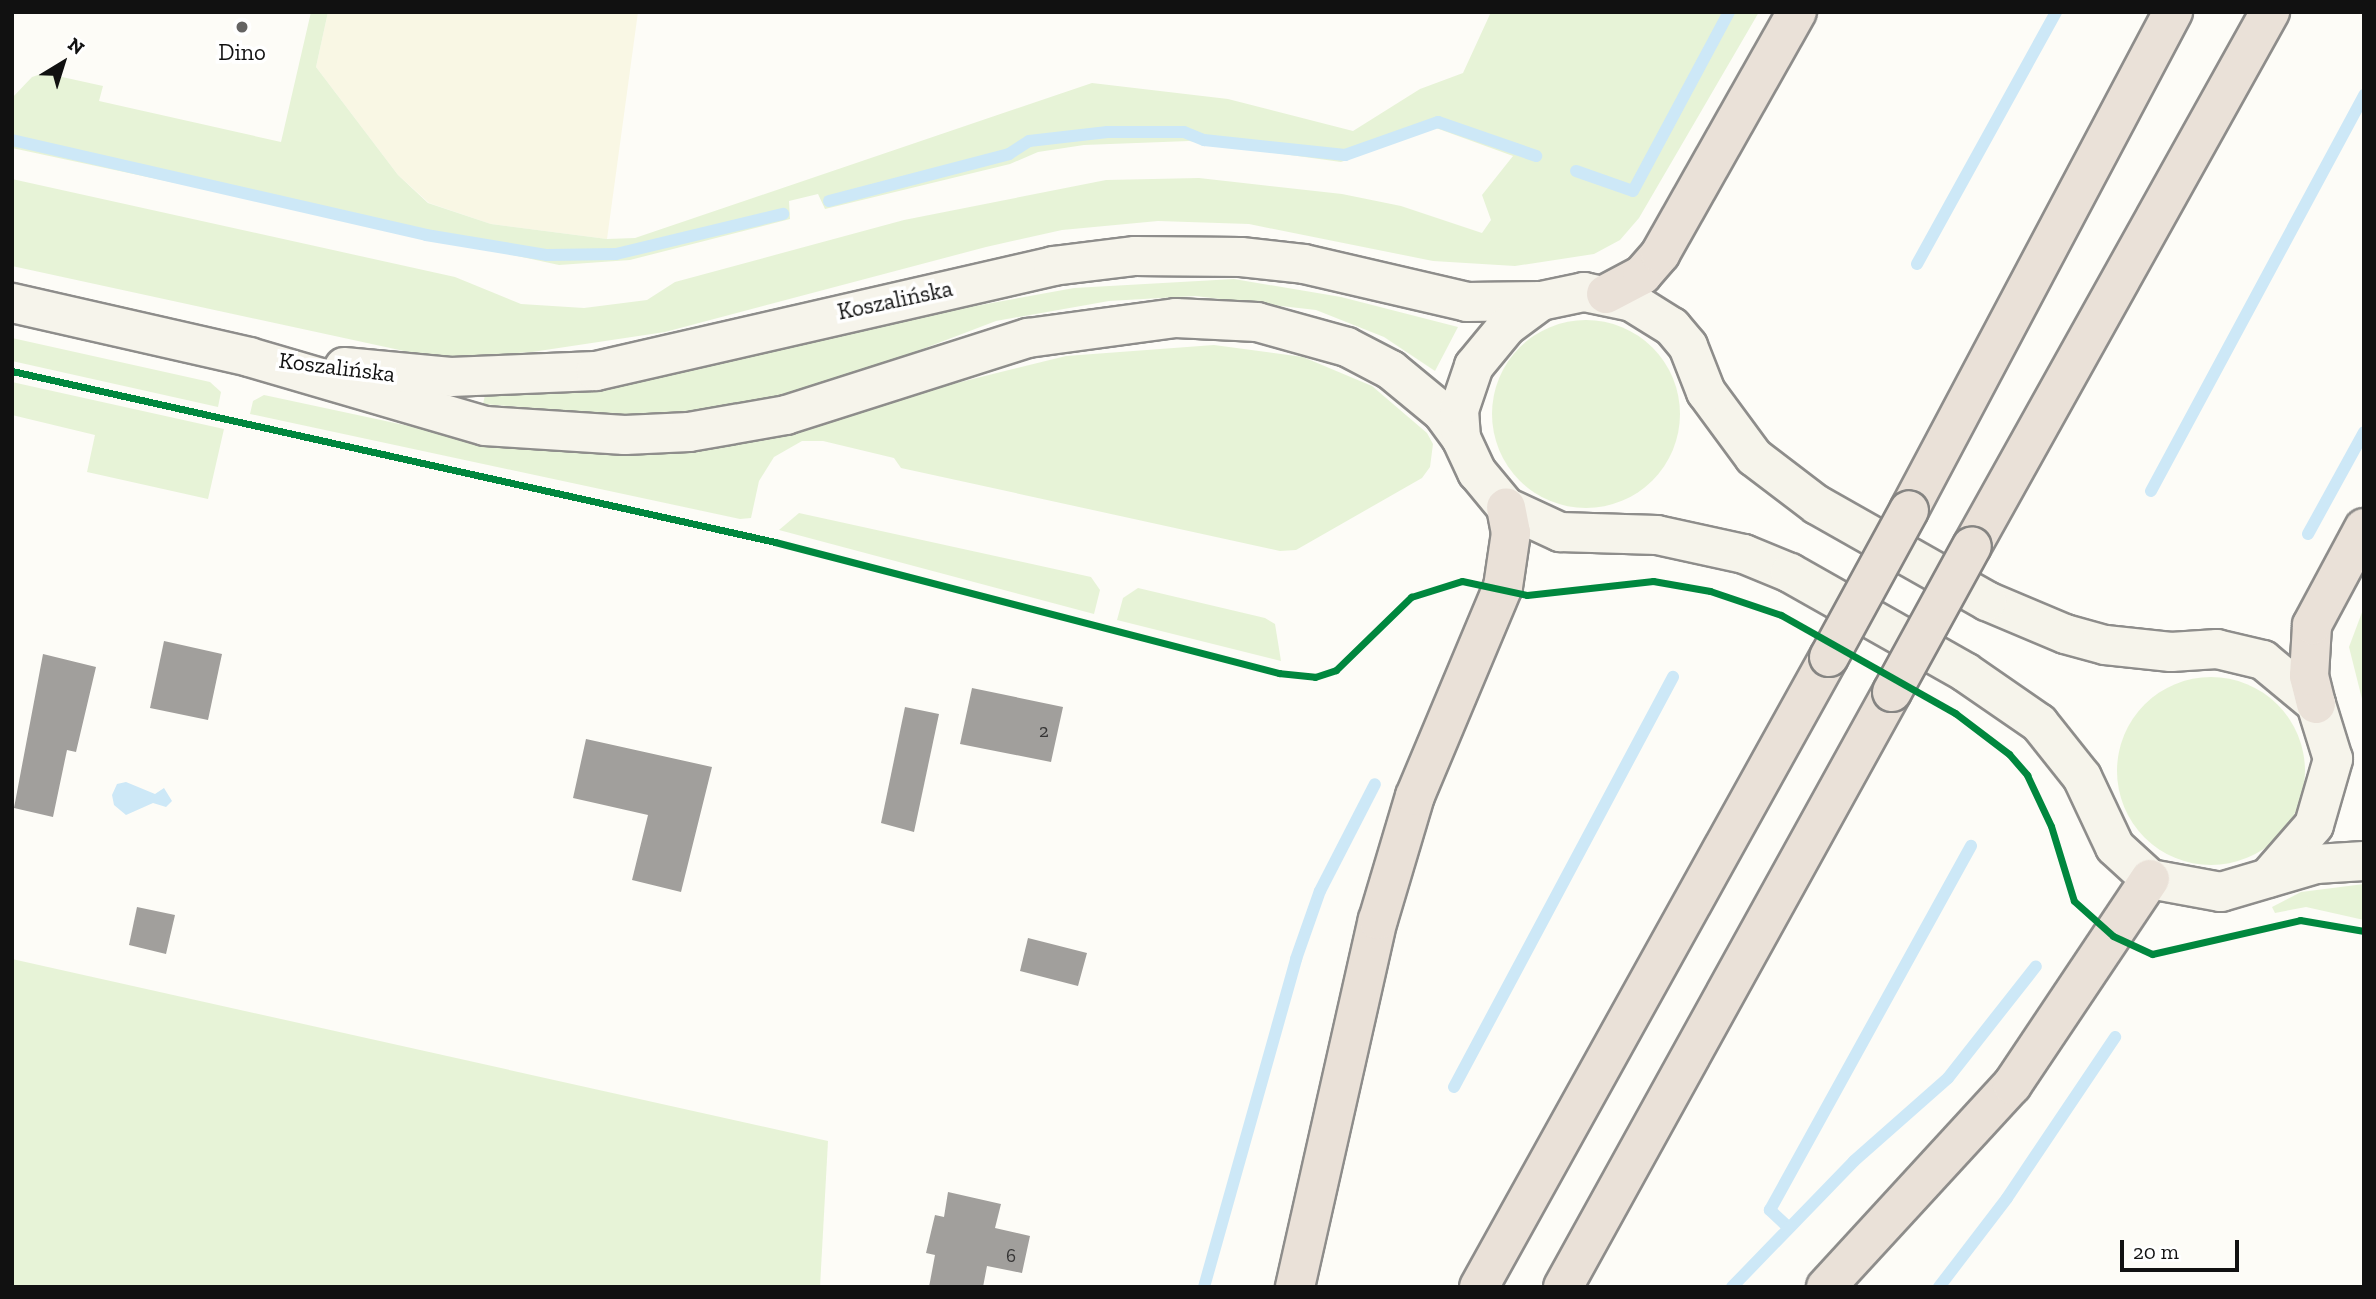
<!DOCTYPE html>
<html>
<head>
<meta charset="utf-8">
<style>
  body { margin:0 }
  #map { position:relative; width:2376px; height:1299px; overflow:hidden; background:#fdfcf7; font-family:"Zilla Slab",serif }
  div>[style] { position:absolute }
  .farmland>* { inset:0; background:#f9f7e4 }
  .green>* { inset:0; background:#e7f3d7 }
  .round { border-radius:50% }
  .water>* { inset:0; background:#cde8f7 }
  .stream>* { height:12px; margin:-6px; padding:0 6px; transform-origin:6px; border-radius:6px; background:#cde8f7 }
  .building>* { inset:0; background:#a19f9c }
  .roads { filter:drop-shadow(2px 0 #8e8d8b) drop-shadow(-2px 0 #8e8d8b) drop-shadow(0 2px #8e8d8b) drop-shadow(0 -2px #8e8d8b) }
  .secondary>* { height:38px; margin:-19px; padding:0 19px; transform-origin:19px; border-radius:19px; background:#f6f4eb }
  .motorway>* { height:38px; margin:-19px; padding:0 19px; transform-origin:19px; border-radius:19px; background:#eae1d8 }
  .bridges { filter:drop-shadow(2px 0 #858482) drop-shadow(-2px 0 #858482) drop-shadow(0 2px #858482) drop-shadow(0 -2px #858482) }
  .motorway-bridge>* { height:38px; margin:-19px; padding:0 19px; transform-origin:19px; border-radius:19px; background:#eae1d8 }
  .cycleway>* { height:7px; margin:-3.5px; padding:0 3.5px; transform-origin:3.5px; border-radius:3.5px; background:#00873e }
  .dots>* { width:19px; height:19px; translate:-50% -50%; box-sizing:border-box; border:4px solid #fff; border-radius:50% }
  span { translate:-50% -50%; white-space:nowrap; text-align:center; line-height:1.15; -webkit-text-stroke:7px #fff; paint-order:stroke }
  .number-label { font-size:19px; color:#353434 }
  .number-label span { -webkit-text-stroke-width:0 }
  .poi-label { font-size:23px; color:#111 }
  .street-label { font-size:23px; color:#111 }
  .frame { position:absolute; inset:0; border:14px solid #111; pointer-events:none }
  .north { position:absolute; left:28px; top:28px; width:70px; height:70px; -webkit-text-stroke:5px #fff; paint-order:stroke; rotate:38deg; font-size:19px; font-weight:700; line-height:28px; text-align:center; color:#111 }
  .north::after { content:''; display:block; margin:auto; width:24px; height:32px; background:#111; clip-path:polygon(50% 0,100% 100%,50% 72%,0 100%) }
  .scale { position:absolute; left:2120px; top:1240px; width:119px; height:32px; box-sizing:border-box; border:4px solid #111; border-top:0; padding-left:9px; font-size:21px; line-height:24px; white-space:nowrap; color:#111; -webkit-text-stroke:5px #fff; paint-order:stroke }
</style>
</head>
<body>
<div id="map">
  <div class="farmland">
    <i style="clip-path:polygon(328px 12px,638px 12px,607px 239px,491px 224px,429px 203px,398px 175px,316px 67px)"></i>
  </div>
  <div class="green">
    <i style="clip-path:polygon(311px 12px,328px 12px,316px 67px,398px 175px,428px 203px,491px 224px,607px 239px,635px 238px,1092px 83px,1228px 99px,1353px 131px,1420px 89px,1463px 73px,1491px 12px,1759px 12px,1639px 218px,1620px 240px,1594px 254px,1515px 266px,1433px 261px,1249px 224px,1158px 221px,1062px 230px,986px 247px,665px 332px,532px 352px,441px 359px,12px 266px,12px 179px,455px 277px,521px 304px,584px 308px,647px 300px,675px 282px,904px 220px,1106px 180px,1199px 178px,1342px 194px,1401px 206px,1482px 233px,1491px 220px,1482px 195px,1513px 156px,1436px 128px,1341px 162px,1189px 141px,1084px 145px,1038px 152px,1010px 164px,825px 209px,818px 194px,789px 201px,790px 219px,630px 260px,559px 265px,12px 148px,12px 98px,32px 77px,44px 73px,103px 86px,99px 101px,281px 142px)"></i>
    <i style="clip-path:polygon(1234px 279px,1341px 297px,1458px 327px,1435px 371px,1384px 337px,1316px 310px,1195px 296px,1109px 301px,996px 321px,807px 393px,666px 419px,483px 404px,485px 395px,1074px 288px)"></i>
    <i class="round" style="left:1492px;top:320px;width:188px;height:188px"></i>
    <i style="clip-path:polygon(12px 338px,210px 382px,221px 392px,218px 407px,12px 361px)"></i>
    <i style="clip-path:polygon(1214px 345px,1303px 357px,1372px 386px,1427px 433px,1433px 444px,1430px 467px,1422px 478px,1296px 550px,1280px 551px,901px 468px,894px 458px,823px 441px,802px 441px,774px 457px,759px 481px,751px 518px,740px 519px,250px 414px,253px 401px,264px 395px,451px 435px,884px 401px,1066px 356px)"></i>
    <i style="clip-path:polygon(12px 382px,224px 429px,208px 499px,87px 472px,95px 435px,12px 415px)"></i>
    <i style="clip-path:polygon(799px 513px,1091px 577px,1100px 590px,1094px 614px,779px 530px)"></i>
    <i style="clip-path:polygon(1138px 588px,1265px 618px,1275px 624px,1281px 661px,1117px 620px,1123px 598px)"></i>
    <i style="clip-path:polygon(2364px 607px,2364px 707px,2349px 647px)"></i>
    <i class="round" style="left:2117px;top:677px;width:188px;height:188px"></i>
    <i style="clip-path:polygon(2364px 884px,2364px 920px,2306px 907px,2275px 913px,2272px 907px,2301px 892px)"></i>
    <i style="clip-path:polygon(12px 959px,828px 1141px,820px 1287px,12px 1287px)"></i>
  </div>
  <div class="water">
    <i style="clip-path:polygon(126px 782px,155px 794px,164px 788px,172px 801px,166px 807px,153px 803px,126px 815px,114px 805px,112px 795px,117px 784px)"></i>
  </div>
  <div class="stream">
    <i style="left:12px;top:140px;width:425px;rotate:12.9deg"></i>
    <i style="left:426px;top:235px;width:123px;rotate:9.4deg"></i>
    <i style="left:547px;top:255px;width:69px;rotate:-0.8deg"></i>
    <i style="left:616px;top:254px;width:172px;rotate:-13.5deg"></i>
    <i style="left:1576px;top:171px;width:60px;rotate:19.3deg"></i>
    <i style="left:1633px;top:191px;width:203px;rotate:-61.8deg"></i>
    <i style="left:829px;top:201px;width:186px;rotate:-14.6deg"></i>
    <i style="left:1009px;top:154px;width:24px;rotate:-33deg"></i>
    <i style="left:1029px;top:141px;width:79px;rotate:-6.6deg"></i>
    <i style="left:1107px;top:132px;width:77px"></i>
    <i style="left:1184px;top:132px;width:22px;rotate:22deg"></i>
    <i style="left:1204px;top:140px;width:142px;rotate:6.1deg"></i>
    <i style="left:1345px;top:155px;width:99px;rotate:-19.5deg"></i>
    <i style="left:1438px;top:122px;width:104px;rotate:19.1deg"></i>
    <i style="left:1917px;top:264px;width:288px;rotate:-61.1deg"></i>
    <i style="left:2151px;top:491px;width:450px;rotate:-61.7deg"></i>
    <i style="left:2308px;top:534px;width:116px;rotate:-61.2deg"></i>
    <i style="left:1454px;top:1087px;width:465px;rotate:-61.9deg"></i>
    <i style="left:1788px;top:1227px;width:25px;rotate:-137deg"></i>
    <i style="left:1770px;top:1210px;width:416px;rotate:-61.1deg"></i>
    <i style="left:1204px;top:1287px;width:341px;rotate:-74.3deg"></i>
    <i style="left:1296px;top:959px;width:72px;rotate:-70.6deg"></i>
    <i style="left:1320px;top:891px;width:120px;rotate:-62.8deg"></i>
    <i style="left:1732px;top:1287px;width:175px;rotate:-45.9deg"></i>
    <i style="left:1854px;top:1161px;width:125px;rotate:-41.4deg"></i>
    <i style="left:1948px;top:1078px;width:142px;rotate:-51.8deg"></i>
    <i style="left:1939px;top:1287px;width:112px;rotate:-52.6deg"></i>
    <i style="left:2007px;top:1198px;width:194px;rotate:-56.1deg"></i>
  </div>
  <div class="building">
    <i style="clip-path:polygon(164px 641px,222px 654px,208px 720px,150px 708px)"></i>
    <i style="clip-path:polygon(43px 654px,96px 667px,76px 752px,67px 750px,53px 817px,14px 808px)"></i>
    <i style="clip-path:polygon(972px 688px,1063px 707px,1051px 762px,960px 744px)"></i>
    <i style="clip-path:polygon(905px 707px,939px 714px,914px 832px,881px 823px)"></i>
    <i style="clip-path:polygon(586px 739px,712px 767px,681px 892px,632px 880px,648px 815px,573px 798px)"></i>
    <i style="clip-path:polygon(137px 907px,175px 915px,166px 954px,129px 945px)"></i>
    <i style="clip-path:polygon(1028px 938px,1087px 953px,1078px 986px,1020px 971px)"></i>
    <i style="clip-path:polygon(948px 1192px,1001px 1204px,995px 1228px,1030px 1236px,1022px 1273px,987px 1266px,983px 1287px,929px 1287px,935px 1255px,926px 1253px,935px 1215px,944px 1217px)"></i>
  </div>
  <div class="roads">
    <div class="secondary">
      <i style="left:12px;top:303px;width:243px;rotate:12.8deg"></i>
      <i style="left:249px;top:357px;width:246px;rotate:16.3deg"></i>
      <i style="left:485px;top:426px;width:140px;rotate:3.7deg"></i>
      <i style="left:625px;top:435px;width:64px;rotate:-2.7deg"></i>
      <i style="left:689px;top:432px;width:98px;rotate:-9.9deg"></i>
      <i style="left:786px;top:415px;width:254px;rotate:-17.7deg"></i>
      <i style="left:1028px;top:338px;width:149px;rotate:-7.7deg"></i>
      <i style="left:1176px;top:318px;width:81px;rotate:2.8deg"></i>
      <i style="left:1257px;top:322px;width:93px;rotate:15.5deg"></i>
      <i style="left:1347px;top:347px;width:50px;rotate:27.6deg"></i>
      <i style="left:1391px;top:370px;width:66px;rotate:39.5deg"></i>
      <i style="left:1442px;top:412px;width:32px;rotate:54deg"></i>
      <i style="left:344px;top:367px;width:107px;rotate:5.3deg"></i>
      <i style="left:451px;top:377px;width:145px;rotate:-2.4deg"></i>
      <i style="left:596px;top:371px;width:469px;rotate:-12.9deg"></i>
      <i style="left:1053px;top:266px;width:83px;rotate:-7deg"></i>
      <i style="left:1135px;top:256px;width:106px;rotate:0.5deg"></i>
      <i style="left:1241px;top:257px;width:63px;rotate:6.3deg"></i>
      <i style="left:1304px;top:264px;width:167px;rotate:13.1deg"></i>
      <i style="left:1467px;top:302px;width:74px;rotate:-0.8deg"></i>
      <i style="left:2268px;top:878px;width:70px;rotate:-49deg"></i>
      <i style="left:2314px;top:825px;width:69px;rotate:-73.9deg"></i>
      <i style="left:2333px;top:759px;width:58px;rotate:-107.2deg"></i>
      <i style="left:2316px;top:704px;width:69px;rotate:-140.3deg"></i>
      <i style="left:2263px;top:660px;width:47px;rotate:-166.6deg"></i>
      <i style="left:2217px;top:649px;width:46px;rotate:176.3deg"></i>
      <i style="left:2171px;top:652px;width:66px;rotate:-173.9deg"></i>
      <i style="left:2105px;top:645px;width:41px;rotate:-164.6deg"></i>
      <i style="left:2065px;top:634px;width:85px;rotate:-157.1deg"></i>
      <i style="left:1987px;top:601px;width:195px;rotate:-150.5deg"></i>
      <i style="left:1817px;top:505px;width:79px;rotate:-142.7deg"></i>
      <i style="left:1754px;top:457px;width:81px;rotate:-126.4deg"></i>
      <i style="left:1706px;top:392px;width:49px;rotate:-111.4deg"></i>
      <i style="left:1688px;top:346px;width:25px;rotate:-130deg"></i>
      <i style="left:1672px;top:327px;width:47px;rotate:-148deg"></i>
      <i style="left:1632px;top:302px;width:49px;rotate:-168.2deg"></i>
      <i style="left:1584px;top:292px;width:44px;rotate:168.2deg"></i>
      <i style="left:1541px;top:301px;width:42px;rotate:143.7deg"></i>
      <i style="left:1507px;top:326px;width:52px;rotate:129.5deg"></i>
      <i style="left:1474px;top:366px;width:46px;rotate:108.8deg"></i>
      <i style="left:1459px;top:410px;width:28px;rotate:86deg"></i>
      <i style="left:1461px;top:438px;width:38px;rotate:65deg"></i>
      <i style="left:1477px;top:472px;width:45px;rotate:50.4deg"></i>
      <i style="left:1506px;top:507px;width:60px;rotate:24.8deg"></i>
      <i style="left:1560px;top:532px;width:97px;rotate:1.8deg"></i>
      <i style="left:1657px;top:535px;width:89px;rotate:12.3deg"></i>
      <i style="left:1744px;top:554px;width:50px;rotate:22.4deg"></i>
      <i style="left:1790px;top:573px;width:201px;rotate:29.5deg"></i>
      <i style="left:1965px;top:672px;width:90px;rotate:34.6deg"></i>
      <i style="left:2039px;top:723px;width:69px;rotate:51.5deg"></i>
      <i style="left:2082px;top:777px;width:77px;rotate:64.8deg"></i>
      <i style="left:2115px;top:847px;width:47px;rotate:42.4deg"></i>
      <i style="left:2150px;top:879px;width:72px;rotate:10.4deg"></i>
      <i style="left:2221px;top:892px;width:99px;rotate:-16.4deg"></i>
      <i style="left:2316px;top:864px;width:48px;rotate:-3.6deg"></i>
    </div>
    <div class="motorway">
      <i style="left:1606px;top:294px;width:41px;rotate:-27.8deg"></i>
      <i style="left:1642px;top:275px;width:28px;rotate:-49deg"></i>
      <i style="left:1660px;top:254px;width:278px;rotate:-60.5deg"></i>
      <i style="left:1909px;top:510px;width:564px;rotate:-62.07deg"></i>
      <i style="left:1972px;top:546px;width:612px;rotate:-60.84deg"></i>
      <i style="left:2316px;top:704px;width:29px;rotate:-104deg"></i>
      <i style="left:2309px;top:676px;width:51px;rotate:-86.6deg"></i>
      <i style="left:2312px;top:625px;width:110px;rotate:-61.8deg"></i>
      <i style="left:1295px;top:1287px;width:376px;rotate:-77.3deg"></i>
      <i style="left:1378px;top:920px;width:129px;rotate:-73.4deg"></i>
      <i style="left:1415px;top:796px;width:227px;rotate:-67.2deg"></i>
      <i style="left:1503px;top:587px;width:55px;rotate:-81.6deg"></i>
      <i style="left:1511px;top:533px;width:26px;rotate:-101deg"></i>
      <i style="left:1479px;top:1287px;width:721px;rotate:-60.95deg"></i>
      <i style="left:1563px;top:1287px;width:680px;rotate:-61.06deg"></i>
      <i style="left:1826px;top:1287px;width:275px;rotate:-47.4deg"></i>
      <i style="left:2012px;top:1085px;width:248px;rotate:-56.2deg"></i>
    </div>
  </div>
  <div class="bridges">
    <div class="motorway-bridge">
      <i style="left:1829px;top:657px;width:167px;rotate:-61.4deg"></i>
      <i style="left:1892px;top:692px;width:166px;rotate:-61.3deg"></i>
    </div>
  </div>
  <div class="cycleway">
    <i style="left:12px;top:371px;width:782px;rotate:12.63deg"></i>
    <i style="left:775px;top:542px;width:521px;rotate:14.57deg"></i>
    <i style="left:1279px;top:673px;width:36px;rotate:6deg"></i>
    <i style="left:1315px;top:677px;width:22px;rotate:-18deg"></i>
    <i style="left:1336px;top:670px;width:105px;rotate:-44.2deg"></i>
    <i style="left:1411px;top:597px;width:53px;rotate:-17.4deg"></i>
    <i style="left:1462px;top:581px;width:66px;rotate:12.2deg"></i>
    <i style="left:1527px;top:595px;width:127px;rotate:-6.3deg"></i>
    <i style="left:1653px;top:581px;width:58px;rotate:10deg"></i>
    <i style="left:1710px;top:591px;width:75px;rotate:18.7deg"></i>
    <i style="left:1781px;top:615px;width:200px;rotate:29.4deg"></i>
    <i style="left:1955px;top:713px;width:68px;rotate:37.2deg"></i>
    <i style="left:2009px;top:754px;width:28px;rotate:49deg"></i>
    <i style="left:2027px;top:775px;width:56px;rotate:64.8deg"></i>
    <i style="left:2051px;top:826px;width:78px;rotate:73deg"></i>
    <i style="left:2074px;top:901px;width:52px;rotate:41.9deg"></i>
    <i style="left:2113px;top:936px;width:43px;rotate:24.8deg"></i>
    <i style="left:2152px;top:954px;width:152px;rotate:-12.9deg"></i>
    <i style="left:2300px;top:920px;width:65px;rotate:9.8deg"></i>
  </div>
  <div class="dots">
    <i style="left:242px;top:27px;background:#646362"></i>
  </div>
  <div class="number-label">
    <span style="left:1044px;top:731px">2</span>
    <span style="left:1011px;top:1256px">6</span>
  </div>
  <div class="poi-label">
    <span style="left:242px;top:52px">Dino</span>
  </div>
  <div class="street-label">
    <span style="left:895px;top:300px;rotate:-12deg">Koszalińska</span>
    <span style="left:337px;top:367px;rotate:7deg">Koszalińska</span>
  </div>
  <div class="frame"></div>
  <div class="north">N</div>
  <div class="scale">20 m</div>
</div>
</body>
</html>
